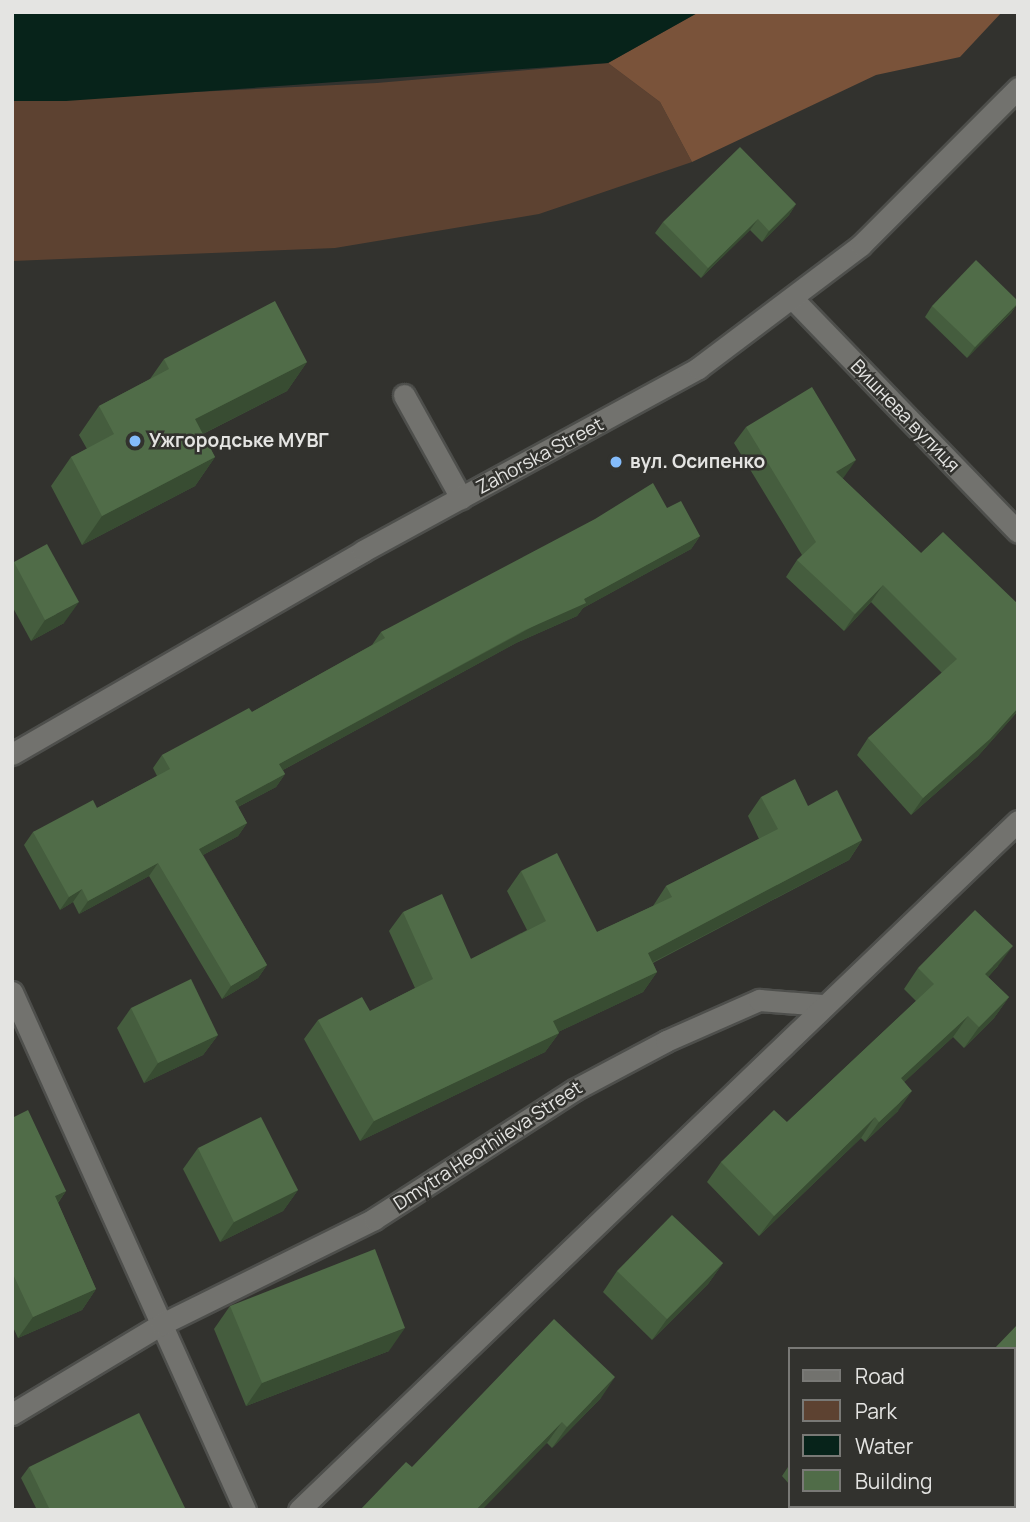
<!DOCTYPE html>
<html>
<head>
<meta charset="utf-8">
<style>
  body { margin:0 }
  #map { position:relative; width:1030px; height:1522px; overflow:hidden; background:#32322e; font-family:Manrope,sans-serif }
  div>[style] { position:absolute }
  .green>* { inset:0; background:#5d4231 }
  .forest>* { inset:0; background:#7a533a }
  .water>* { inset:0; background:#07231a }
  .roads { filter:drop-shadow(2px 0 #4e4f4c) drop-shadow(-2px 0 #4e4f4c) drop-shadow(0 2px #4e4f4c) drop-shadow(0 -2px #4e4f4c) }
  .minor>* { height:21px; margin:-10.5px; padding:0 10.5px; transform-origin:10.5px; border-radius:10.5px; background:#72726e }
  .wall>* { inset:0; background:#455d3e }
  .shaded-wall>* { inset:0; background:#384c32 }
  .building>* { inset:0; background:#506c48 }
  .dots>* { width:19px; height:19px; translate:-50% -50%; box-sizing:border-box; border:4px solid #32322e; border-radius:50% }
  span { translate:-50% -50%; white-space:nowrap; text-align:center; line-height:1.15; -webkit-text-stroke:5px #32322e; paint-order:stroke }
  .street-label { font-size:19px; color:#e4e4e2 }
  .poi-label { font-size:19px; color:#e4e4e2; font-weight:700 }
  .left { translate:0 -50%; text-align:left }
  .frame { position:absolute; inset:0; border:14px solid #e4e4e2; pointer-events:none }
  .legend { position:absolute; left:788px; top:1347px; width:228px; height:161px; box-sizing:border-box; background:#32322e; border:2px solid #797976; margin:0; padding:9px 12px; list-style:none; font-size:21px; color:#e4e4e2 }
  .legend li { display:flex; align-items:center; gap:14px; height:35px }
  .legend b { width:35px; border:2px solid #797976 }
</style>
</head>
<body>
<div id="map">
  <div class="green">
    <i style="clip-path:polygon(608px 63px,660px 102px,692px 162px,539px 214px,335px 248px,12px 261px,12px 101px,377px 83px)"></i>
  </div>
  <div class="forest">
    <i style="clip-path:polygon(699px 12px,1002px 12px,960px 57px,876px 75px,692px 162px,660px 102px,608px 63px)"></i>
  </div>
  <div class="water">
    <i style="clip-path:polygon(12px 12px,699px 12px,608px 63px,66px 101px,12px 101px)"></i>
  </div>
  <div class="roads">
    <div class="minor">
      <i style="left:794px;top:300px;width:322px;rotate:46deg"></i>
      <i style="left:404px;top:395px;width:118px;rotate:61deg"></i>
      <i style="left:12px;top:754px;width:405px;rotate:-30deg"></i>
      <i style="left:363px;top:551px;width:382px;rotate:-28.6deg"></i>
      <i style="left:698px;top:368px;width:204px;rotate:-37deg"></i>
      <i style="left:861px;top:245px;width:222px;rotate:-45deg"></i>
      <i style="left:12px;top:992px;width:568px;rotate:65.78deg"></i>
      <i style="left:12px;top:1414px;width:175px;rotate:-31deg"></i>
      <i style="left:162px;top:1324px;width:237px;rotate:-26.3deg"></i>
      <i style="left:374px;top:1219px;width:238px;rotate:-32.8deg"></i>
      <i style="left:574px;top:1090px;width:104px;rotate:-28deg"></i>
      <i style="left:666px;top:1041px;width:102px;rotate:-23.8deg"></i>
      <i style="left:759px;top:1000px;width:63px;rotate:4.5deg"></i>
      <i style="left:299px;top:1510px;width:996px;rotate:-43.78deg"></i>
    </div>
  </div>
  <div class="wall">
    <i style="clip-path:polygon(796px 204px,789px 215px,762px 242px,750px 230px,701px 278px,655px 233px,663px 222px)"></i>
    <i style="clip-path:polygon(1018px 303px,1011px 313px,967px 358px,925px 317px,932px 306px)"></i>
    <i style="clip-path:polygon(164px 359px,307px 362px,287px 391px,203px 434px,215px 457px,195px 486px,82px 545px,51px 486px,71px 457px,87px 449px,79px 435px,99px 406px,150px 379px)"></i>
    <i style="clip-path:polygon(746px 427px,844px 477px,842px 478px,921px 553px,1018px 604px,1018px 711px,978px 756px,911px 815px,857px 755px,868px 738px,942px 673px,871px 602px,844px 631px,786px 577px,797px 560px,802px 555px,734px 443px)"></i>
    <i style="clip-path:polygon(667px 508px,700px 536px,691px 549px,583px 608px,577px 616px,516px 643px,283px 770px,285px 774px,276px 787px,238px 807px,247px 823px,238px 836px,203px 855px,267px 965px,258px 978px,222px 999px,149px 876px,79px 914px,73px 902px,60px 910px,24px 845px,33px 832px,97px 808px,157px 776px,153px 768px,162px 755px,252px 712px,372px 645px,381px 632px)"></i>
    <i style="clip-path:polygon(14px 562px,64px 623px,31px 641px,12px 606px,12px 564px)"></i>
    <i style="clip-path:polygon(761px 797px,808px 806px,862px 840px,849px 860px,653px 963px,657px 972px,643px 992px,558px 1032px,559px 1033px,545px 1052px,360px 1141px,304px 1039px,318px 1020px,370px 1011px,415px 988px,389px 931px,403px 912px,471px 959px,527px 930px,507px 891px,521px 871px,597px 932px,653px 906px,666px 886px,759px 839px,748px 816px)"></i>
    <i style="clip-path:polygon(998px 966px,988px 977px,1009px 997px,994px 1018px,964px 1048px,953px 1037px,904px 1082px,898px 1111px,865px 1142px,861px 1138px,759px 1236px,707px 1182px,721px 1162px,787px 1122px,916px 1001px,904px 989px,918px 968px)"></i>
    <i style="clip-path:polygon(131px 1008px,218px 1035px,203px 1055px,144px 1083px,117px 1028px)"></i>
    <i style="clip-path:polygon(12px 1118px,66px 1191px,58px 1203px,96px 1289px,82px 1310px,18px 1338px,12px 1325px)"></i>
    <i style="clip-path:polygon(198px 1148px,298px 1190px,283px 1211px,220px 1242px,183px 1169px)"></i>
    <i style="clip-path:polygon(723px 1263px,708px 1284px,652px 1340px,603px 1292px,617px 1271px)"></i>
    <i style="clip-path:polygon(230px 1306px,389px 1351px,246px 1406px,214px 1329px)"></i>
    <i style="clip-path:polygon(601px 1398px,552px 1448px,547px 1443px,360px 1510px,412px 1467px)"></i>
    <i style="clip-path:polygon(790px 1464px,790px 1485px,782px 1476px)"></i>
    <i style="clip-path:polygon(29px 1467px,186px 1510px,37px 1510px,21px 1478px)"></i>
    <i style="clip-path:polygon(813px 1506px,938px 1506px,942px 1510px,817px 1510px)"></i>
  </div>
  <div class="shaded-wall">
    <i style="clip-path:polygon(796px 204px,789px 215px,762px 242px,769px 231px)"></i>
    <i style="clip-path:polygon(758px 219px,750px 230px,701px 278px,708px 268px)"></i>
    <i style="clip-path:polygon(1018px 303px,1011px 313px,967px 358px,975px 347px)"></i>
    <i style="clip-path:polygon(307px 362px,287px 391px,175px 448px,195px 419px)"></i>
    <i style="clip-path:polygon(215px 457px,195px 486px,82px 545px,102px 516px)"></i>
    <i style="clip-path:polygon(856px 460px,844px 477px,825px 489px,836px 472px)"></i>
    <i style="clip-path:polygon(700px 536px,691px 549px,583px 608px,577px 616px,516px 643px,270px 777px,279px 764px)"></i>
    <i style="clip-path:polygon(883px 585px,871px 602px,844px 631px,855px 614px)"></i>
    <i style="clip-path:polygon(79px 602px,64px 623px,31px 641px,45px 620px)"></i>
    <i style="clip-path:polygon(1018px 708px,1018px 711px,978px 756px,911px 815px,923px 798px)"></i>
    <i style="clip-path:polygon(285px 774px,276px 787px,226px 813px,235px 801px)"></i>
    <i style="clip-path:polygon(247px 823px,238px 836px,190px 862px,199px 849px)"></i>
    <i style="clip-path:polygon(862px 840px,849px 860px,634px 972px,648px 953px)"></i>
    <i style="clip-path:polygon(158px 863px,149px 876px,79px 914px,88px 901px)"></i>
    <i style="clip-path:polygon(82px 889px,73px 902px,60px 910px,69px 897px)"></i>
    <i style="clip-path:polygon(1013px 946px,998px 966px,971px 995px,985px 974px)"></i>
    <i style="clip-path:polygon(267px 965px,258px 978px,222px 999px,231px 986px)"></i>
    <i style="clip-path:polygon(657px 972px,643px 992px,539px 1041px,553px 1021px)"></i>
    <i style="clip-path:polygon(1009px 997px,994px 1018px,964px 1048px,979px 1027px)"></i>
    <i style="clip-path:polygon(968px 1016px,953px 1037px,886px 1099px,901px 1078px)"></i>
    <i style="clip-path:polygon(559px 1033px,545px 1052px,360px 1141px,374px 1121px)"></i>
    <i style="clip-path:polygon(218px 1035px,203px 1055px,144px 1083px,158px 1063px)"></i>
    <i style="clip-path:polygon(912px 1091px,898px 1111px,865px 1142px,879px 1122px)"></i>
    <i style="clip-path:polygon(875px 1117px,861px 1138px,759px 1236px,774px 1216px)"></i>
    <i style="clip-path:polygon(298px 1190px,283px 1211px,220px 1242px,234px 1222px)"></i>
    <i style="clip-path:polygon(66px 1191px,51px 1212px,55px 1196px)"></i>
    <i style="clip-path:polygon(723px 1263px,708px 1284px,652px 1340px,667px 1319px)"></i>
    <i style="clip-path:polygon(96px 1289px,82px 1310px,18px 1338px,33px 1317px)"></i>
    <i style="clip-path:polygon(405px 1328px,389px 1351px,246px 1406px,262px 1383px)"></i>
    <i style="clip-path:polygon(615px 1377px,601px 1398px,552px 1448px,567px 1427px)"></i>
    <i style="clip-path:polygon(562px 1422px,547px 1443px,482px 1510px,476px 1510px)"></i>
    <i style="clip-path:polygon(1018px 1437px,1018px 1442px,1014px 1446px,1014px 1440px)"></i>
  </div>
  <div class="building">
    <i style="clip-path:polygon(740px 147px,796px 204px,769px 231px,758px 219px,708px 268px,663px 222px)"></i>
    <i style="clip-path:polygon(976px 260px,1018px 301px,1018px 303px,975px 347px,932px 306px)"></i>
    <i style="clip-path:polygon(275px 301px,307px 362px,195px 419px,215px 457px,102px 516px,71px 457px,114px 434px,99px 406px,169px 369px,164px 359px)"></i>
    <i style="clip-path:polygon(812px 387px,856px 460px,836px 472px,921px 553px,943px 532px,1018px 604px,1018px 708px,990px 739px,923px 798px,868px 738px,957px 659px,883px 585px,855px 614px,797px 560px,816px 542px,746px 427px)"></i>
    <i style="clip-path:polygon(653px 483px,667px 508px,681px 501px,700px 536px,584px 599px,586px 603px,525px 630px,279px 764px,285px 774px,235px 801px,247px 823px,199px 849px,267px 965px,231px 986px,158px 863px,88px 901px,82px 889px,69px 897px,33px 832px,93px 800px,97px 808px,170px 769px,162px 755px,249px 708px,252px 712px,385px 638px,381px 632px,595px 519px)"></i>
    <i style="clip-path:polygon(47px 544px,79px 602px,45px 620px,14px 562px)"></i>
    <i style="clip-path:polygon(795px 779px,808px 806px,837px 790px,862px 840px,648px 953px,657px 972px,553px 1021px,559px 1033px,374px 1121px,318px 1020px,362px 997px,370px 1011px,433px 979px,403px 912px,442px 894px,471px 959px,546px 921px,521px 871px,557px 853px,597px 932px,672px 897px,666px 886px,778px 829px,761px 797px)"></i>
    <i style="clip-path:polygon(975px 910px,1013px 946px,985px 974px,1009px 997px,979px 1027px,968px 1016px,901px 1078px,912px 1091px,879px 1122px,875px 1117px,774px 1216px,721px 1162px,774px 1110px,787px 1122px,934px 984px,918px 968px)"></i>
    <i style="clip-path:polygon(191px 979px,218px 1035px,158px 1063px,131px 1008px)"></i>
    <i style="clip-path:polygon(28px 1110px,66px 1191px,55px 1196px,96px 1289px,33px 1317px,12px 1272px,12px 1118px)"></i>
    <i style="clip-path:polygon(261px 1117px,298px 1190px,234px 1222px,198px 1148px)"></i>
    <i style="clip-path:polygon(672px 1215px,723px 1263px,667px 1319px,617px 1271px)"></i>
    <i style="clip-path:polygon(375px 1249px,405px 1328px,262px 1383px,230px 1306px)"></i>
    <i style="clip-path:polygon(554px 1319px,615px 1377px,567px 1427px,562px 1422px,476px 1510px,360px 1510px,406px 1462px,412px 1467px)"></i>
    <i style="clip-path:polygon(1018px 1324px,1018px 1437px,1014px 1440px,1014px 1349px,994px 1349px)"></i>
    <i style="clip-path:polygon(139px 1413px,186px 1510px,50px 1510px,29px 1467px)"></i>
    <i style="clip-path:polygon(850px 1506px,938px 1506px,942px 1510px,853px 1510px)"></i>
  </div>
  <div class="dots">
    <i style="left:135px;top:441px;background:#84bcfb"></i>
    <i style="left:616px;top:462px;background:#84bcfb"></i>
  </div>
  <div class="street-label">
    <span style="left:905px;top:416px;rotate:46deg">Вишнева вулиця</span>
    <span style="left:540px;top:456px;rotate:-28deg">Zahorska Street</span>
    <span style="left:488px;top:1146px;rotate:-33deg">Dmytra Heorhiieva Street</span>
  </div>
  <div class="poi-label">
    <span class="left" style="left:149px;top:441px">Ужгородське МУВГ</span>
    <span class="left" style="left:630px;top:462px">вул. Осипенко</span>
  </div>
  <div class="frame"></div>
  <ul class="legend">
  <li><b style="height:9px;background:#72726e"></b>Road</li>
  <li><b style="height:19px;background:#5d4231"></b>Park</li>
  <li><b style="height:19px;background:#07231a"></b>Water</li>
  <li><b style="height:19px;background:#506c48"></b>Building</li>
  </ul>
</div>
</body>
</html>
